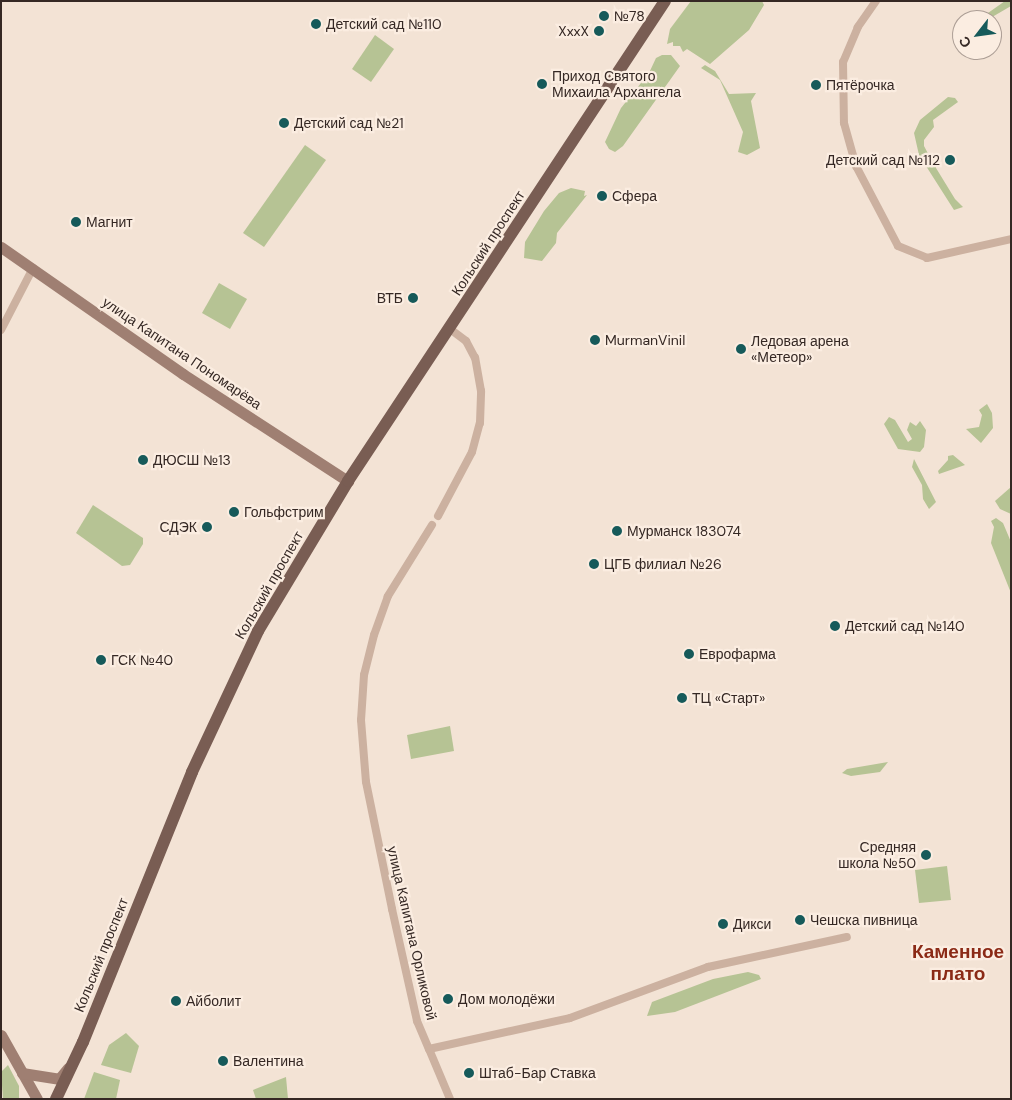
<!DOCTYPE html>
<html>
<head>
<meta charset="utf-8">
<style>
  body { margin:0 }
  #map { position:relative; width:1012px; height:1100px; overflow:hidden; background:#f3e3d5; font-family:"DM Sans",sans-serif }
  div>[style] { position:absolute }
  .green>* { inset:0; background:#b6c394 }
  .street>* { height:8px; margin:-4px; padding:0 4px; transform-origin:4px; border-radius:4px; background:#ccb1a0 }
  .secondary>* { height:11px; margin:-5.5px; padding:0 5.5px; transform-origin:5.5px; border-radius:5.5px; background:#9f7f72 }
  .primary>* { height:12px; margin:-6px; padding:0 6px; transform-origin:6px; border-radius:6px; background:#795d53 }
  .dots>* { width:14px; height:14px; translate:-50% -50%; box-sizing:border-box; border:2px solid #fbede1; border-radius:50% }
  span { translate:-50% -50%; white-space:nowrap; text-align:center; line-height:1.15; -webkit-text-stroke:4.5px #fbede1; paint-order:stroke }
  .poi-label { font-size:14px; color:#352824 }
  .left { translate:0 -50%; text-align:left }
  .right { translate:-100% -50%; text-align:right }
  .street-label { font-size:14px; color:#352824 }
  .district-label { font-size:19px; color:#8b2a16; font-weight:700 }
  .frame { position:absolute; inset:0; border:2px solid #352824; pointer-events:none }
  .north { position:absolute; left:952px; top:10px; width:50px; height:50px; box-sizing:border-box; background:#fbede1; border:1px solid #ac9e95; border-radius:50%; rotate:240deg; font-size:14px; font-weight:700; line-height:20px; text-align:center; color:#352824 }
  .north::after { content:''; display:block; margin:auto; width:18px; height:22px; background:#165a5a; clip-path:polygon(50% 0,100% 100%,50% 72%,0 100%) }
</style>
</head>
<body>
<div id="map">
  <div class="green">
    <i style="clip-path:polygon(691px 1px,762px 1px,764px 5px,749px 30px,710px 64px,687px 49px,683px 52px,680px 46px,673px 46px,673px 42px,667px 44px,670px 29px)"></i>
    <i style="clip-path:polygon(1005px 1px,1011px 1px,1011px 6px,987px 20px,967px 20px,988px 13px)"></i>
    <i style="clip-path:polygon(375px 35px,394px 49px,371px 82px,352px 69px)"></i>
    <i style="clip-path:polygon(662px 55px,671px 55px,680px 66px,623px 146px,615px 152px,609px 149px,605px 142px,621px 108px,649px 73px,656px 58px)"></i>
    <i style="clip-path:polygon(705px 65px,715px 71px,729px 94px,756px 93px,751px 101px,760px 148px,747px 155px,738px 152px,743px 132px,720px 80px,701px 68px)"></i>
    <i style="clip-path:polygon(948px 97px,955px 98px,958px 102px,933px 120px,934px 127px,924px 140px,924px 146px,932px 161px,936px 160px,936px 168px,955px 199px,963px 207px,954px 210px,919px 155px,914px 133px,920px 120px)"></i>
    <i style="clip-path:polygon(305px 145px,326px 160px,264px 247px,243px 233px)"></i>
    <i style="clip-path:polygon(571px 188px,585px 191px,584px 196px,587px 195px,557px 233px,556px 243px,542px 261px,524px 258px,525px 242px,544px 211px,559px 193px)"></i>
    <i style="clip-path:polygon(219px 283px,247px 299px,230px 329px,202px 313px)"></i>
    <i style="clip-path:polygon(987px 404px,992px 413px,993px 428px,981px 443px,966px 429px,979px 427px,982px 415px,979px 410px)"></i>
    <i style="clip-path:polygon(889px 417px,895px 420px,908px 442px,912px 439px,907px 430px,910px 422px,916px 426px,920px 421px,926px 430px,924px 447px,920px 452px,898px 449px,884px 424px)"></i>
    <i style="clip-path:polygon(953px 455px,965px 465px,939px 474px,938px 471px,948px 460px,948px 456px)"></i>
    <i style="clip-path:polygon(914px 459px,936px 502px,929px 509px,923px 499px,922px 485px,912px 467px)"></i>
    <i style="clip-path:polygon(1011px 487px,1011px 514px,1000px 509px,995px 501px)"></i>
    <i style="clip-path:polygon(93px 505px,143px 538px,143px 544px,130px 565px,122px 566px,76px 533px)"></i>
    <i style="clip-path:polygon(996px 518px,1003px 523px,1011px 542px,1011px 593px,991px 543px,994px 527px,991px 521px)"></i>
    <i style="clip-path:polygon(450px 726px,454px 751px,411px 759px,407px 735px)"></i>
    <i style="clip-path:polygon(888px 762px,880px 772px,851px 776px,842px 773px,847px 769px)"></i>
    <i style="clip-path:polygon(947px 866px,951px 900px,919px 903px,915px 870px)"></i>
    <i style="clip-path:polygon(748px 972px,759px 975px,761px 979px,675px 1012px,647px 1016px,652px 1002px,713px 979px)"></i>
    <i style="clip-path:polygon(126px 1033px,139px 1046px,131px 1073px,101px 1065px,109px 1045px)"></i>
    <i style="clip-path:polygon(8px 1065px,19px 1086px,19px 1099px,3px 1099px,1px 1072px)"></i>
    <i style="clip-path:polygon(94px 1072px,120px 1080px,116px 1099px,84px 1099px)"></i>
    <i style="clip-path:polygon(286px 1077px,288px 1099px,256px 1099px,253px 1090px)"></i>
  </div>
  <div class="street">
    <i style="left:876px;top:1px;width:32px;rotate:125deg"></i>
    <i style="left:858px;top:27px;width:38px;rotate:113deg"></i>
    <i style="left:843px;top:62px;width:61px;rotate:89.1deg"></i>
    <i style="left:844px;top:123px;width:45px;rotate:74.4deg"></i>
    <i style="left:856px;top:166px;width:90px;rotate:62.3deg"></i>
    <i style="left:898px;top:246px;width:31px;rotate:22deg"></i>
    <i style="left:927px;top:258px;width:86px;rotate:-12.7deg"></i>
    <i style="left:1px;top:330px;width:70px;rotate:-62.7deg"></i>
    <i style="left:438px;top:516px;width:72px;rotate:-62deg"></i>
    <i style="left:472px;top:452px;width:30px;rotate:-75deg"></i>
    <i style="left:480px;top:423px;width:32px;rotate:-88deg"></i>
    <i style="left:481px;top:391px;width:34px;rotate:-100deg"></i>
    <i style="left:475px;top:358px;width:19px;rotate:-118deg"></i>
    <i style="left:466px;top:341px;width:20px;rotate:-143deg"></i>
    <i style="left:432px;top:525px;width:84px;rotate:121.8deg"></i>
    <i style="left:388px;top:596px;width:41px;rotate:109.7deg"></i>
    <i style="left:374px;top:635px;width:41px;rotate:104deg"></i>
    <i style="left:364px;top:675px;width:45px;rotate:93.8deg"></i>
    <i style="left:361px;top:720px;width:62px;rotate:85.4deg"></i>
    <i style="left:366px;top:782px;width:130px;rotate:78.4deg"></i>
    <i style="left:392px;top:909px;width:115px;rotate:77.4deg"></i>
    <i style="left:417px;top:1021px;width:30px;rotate:67deg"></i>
    <i style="left:429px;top:1049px;width:144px;rotate:-12.4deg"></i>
    <i style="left:570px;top:1018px;width:147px;rotate:-20.3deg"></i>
    <i style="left:708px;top:967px;width:142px;rotate:-12.2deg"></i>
    <i style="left:429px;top:1049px;width:54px;rotate:67.2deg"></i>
  </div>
  <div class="secondary">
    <i style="left:1px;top:247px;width:222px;rotate:34.9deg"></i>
    <i style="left:183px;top:374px;width:197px;rotate:33deg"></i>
    <i style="left:1px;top:1035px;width:73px;rotate:60.6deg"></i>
    <i style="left:22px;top:1073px;width:37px;rotate:9deg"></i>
    <i style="left:59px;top:1079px;width:14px;rotate:-51deg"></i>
  </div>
  <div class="primary">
    <i style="left:56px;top:1099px;width:63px;rotate:-64.7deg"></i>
    <i style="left:83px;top:1042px;width:291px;rotate:-68deg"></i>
    <i style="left:192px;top:772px;width:156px;rotate:-64.9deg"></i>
    <i style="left:258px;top:631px;width:175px;rotate:-59deg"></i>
    <i style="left:348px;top:481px;width:575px;rotate:-56.56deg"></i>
  </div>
  <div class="dots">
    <i style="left:604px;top:16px;background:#165a5a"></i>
    <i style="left:316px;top:24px;background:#165a5a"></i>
    <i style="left:599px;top:31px;background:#165a5a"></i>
    <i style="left:542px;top:84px;background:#165a5a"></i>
    <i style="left:816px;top:85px;background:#165a5a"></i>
    <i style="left:284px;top:123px;background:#165a5a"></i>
    <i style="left:950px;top:160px;background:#165a5a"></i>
    <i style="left:602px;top:196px;background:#165a5a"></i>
    <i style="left:76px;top:222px;background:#165a5a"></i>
    <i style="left:413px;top:298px;background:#165a5a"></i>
    <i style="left:595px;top:340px;background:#165a5a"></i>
    <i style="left:741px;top:349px;background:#165a5a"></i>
    <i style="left:143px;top:460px;background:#165a5a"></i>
    <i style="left:234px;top:512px;background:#165a5a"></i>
    <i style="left:207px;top:527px;background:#165a5a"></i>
    <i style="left:617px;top:531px;background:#165a5a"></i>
    <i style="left:594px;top:564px;background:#165a5a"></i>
    <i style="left:835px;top:626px;background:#165a5a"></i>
    <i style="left:689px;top:654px;background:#165a5a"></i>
    <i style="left:101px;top:660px;background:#165a5a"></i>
    <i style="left:682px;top:698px;background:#165a5a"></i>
    <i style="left:926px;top:855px;background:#165a5a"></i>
    <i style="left:800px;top:920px;background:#165a5a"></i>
    <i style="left:723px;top:924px;background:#165a5a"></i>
    <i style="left:448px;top:999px;background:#165a5a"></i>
    <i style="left:176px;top:1001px;background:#165a5a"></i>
    <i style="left:223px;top:1061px;background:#165a5a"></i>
    <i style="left:469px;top:1073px;background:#165a5a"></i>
  </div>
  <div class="poi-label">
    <span class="left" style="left:614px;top:16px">№78</span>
    <span class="left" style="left:326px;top:24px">Детский сад №110</span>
    <span class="right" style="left:589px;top:31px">XxxX</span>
    <span class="left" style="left:552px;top:84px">Приход Святого<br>Михаила Архангела</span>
    <span class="left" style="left:826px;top:85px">Пятёрочка</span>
    <span class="left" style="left:294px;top:123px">Детский сад №21</span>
    <span class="right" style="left:940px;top:160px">Детский сад №112</span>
    <span class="left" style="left:612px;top:196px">Сфера</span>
    <span class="left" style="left:86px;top:222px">Магнит</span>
    <span class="right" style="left:403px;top:298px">ВТБ</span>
    <span class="left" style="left:605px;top:340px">MurmanVinil</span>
    <span class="left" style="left:751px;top:349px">Ледовая арена<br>«Метеор»</span>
    <span class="left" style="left:153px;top:460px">ДЮСШ №13</span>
    <span class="left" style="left:244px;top:512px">Гольфстрим</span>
    <span class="right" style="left:197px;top:527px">СДЭК</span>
    <span class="left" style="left:627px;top:531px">Мурманск 183074</span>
    <span class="left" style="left:604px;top:564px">ЦГБ филиал №26</span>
    <span class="left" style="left:845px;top:626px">Детский сад №140</span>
    <span class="left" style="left:699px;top:654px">Еврофарма</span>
    <span class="left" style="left:111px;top:660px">ГСК №40</span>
    <span class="left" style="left:692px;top:698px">ТЦ «Старт»</span>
    <span class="right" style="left:916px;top:855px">Средняя<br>школа №50</span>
    <span class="left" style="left:810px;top:920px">Чешска пивница</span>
    <span class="left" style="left:733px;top:924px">Дикси</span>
    <span class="left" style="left:458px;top:999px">Дом молодёжи</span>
    <span class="left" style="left:186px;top:1001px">Айболит</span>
    <span class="left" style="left:233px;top:1061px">Валентина</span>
    <span class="left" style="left:479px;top:1073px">Штаб-Бар Ставка</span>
  </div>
  <div class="street-label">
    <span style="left:488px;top:243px;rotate:-57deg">Кольский проспект</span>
    <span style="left:182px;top:353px;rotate:34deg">улица Капитана Пономарёва</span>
    <span style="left:269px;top:585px;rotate:-60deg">Кольский проспект</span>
    <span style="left:412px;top:933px;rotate:77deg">улица Капитана Орликовой</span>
    <span style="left:101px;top:955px;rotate:-68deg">Кольский проспект</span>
  </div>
  <div class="district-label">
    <span style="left:958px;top:963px">Каменное<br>плато</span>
  </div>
  <div class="frame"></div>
  <div class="north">С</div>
</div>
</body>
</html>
